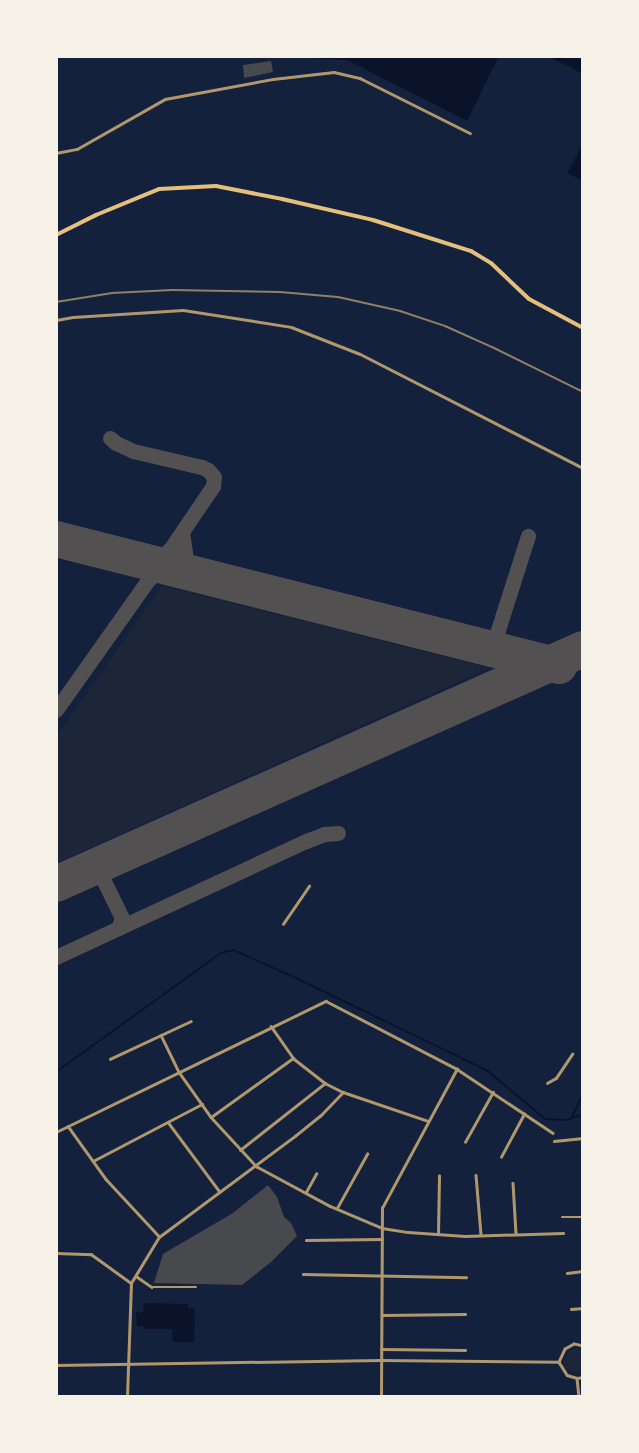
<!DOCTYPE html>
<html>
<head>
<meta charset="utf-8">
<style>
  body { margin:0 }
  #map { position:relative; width:639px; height:1453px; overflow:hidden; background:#14213d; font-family:"Sofia Sans Condensed",sans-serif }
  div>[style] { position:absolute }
  .green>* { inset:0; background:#1d2539 }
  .water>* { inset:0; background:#0b132b }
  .stream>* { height:2px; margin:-1px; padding:0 1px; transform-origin:1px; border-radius:1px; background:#0b132b }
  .taxiway>* { height:15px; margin:-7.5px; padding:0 7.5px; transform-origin:7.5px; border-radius:7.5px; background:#525050 }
  .runway>* { height:36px; margin:-18px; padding:0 18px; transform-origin:18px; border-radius:18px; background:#525050 }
  .building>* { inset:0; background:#48494c }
  .minor>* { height:2.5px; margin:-1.25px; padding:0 1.25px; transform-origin:1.25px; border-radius:1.25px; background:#b1986c }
  .tertiary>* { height:3px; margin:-1.5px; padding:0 1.5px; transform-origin:1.5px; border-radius:1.5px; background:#b1986c }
  .trunk>* { height:4px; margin:-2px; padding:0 2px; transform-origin:2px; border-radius:2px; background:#e5c07b }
  .rail>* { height:2px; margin:-1px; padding:0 1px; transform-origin:1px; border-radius:1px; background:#918062 }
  span { translate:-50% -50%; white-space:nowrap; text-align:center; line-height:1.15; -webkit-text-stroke:5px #f6f1e7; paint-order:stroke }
  .frame { position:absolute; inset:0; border:58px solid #f6f1e7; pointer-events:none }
</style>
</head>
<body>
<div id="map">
  <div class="green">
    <i style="clip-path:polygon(162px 586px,489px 668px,56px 863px,56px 737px)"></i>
    <i style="clip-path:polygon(577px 1349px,583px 1352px,583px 1371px,576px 1373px,565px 1368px,563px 1361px,569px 1351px)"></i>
  </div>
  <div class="water">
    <i style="clip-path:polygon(269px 56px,499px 56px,467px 121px,347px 60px)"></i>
    <i style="clip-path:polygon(547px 56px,583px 56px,583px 74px)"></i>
    <i style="clip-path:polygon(583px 144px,583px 181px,567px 173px)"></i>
    <i style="clip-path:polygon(144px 1303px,188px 1304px,188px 1308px,195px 1308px,194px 1342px,173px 1342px,172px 1329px,144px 1329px,144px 1326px,137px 1326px,136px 1312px,143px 1312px)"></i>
  </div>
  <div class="stream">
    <i style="left:56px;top:1072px;width:203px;rotate:-35.8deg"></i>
    <i style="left:221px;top:953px;width:12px;rotate:-14deg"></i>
    <i style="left:233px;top:950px;width:71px;rotate:24deg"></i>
    <i style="left:298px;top:979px;width:211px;rotate:25.8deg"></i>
    <i style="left:488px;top:1071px;width:75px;rotate:40.1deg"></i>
    <i style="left:545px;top:1119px;width:21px;rotate:3deg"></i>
    <i style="left:566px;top:1120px;width:18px;rotate:-19deg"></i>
    <i style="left:572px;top:1117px;width:25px;rotate:-64deg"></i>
  </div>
  <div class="taxiway">
    <i style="left:110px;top:438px;width:8px;rotate:40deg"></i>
    <i style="left:116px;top:443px;width:19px;rotate:25deg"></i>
    <i style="left:133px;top:451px;width:71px;rotate:13.1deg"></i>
    <i style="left:202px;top:467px;width:7px;rotate:27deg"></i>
    <i style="left:208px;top:470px;width:9px;rotate:49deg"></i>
    <i style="left:214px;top:477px;width:9px;rotate:96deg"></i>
    <i style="left:213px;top:486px;width:75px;rotate:124.1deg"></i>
    <i style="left:171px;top:548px;width:13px;rotate:138deg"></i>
    <i style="left:161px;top:557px;width:18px;rotate:171deg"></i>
    <i style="left:182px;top:532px;width:40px;rotate:81.5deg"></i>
    <i style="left:148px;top:580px;width:16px;rotate:-43deg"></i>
    <i style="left:160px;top:569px;width:11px;rotate:-10deg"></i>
    <i style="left:497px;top:633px;width:10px;rotate:73deg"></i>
    <i style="left:500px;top:643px;width:13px;rotate:48deg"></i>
    <i style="left:479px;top:645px;width:13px;rotate:-18deg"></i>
    <i style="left:491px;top:641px;width:10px;rotate:-53deg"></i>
    <i style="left:497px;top:633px;width:102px;rotate:-72.3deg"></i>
    <i style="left:56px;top:710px;width:159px;rotate:-54.7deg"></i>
    <i style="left:148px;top:580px;width:8px;rotate:-60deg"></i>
    <i style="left:152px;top:573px;width:6px;rotate:-99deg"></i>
    <i style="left:151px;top:567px;width:11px;rotate:-139deg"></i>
    <i style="left:89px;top:869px;width:8px;rotate:14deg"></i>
    <i style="left:97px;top:871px;width:8px;rotate:50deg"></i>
    <i style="left:102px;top:877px;width:46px;rotate:64deg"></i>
    <i style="left:122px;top:918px;width:11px;rotate:112deg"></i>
    <i style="left:56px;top:957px;width:276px;rotate:-24.9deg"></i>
    <i style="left:306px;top:841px;width:19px;rotate:-21deg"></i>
    <i style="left:324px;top:834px;width:14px;rotate:-4deg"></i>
  </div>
  <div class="runway">
    <i style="left:56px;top:539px;width:519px;rotate:14.17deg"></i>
    <i style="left:56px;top:884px;width:577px;rotate:-24.03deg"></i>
  </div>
  <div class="building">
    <i style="clip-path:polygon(271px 61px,273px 72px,244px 78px,243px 65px)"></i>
    <i style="clip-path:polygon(268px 1185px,277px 1197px,284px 1217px,291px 1223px,297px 1236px,271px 1262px,242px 1285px,154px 1283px,163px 1254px,233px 1213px)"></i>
  </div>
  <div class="minor">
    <i style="left:56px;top:153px;width:21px;rotate:-11deg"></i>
    <i style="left:77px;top:149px;width:101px;rotate:-29.6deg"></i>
    <i style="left:165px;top:99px;width:110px;rotate:-10.5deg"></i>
    <i style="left:273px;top:79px;width:61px;rotate:-6.5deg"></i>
    <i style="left:334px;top:72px;width:27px;rotate:13deg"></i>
    <i style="left:360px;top:78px;width:123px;rotate:26.6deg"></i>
    <i style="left:283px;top:924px;width:46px;rotate:-55.6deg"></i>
    <i style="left:271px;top:1026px;width:39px;rotate:55deg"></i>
    <i style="left:293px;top:1058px;width:41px;rotate:38deg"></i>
    <i style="left:325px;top:1083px;width:20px;rotate:27deg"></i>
    <i style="left:343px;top:1092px;width:90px;rotate:18.8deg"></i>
    <i style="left:161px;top:1035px;width:41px;rotate:64.1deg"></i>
    <i style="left:179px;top:1072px;width:55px;rotate:54.6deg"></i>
    <i style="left:211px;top:1117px;width:67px;rotate:47.4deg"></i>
    <i style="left:256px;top:1166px;width:84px;rotate:28.4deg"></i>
    <i style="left:330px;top:1206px;width:56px;rotate:22.9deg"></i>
    <i style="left:382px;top:1228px;width:26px;rotate:9deg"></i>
    <i style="left:408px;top:1232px;width:57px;rotate:4deg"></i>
    <i style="left:465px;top:1236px;width:98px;rotate:-1.8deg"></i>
    <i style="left:110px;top:1059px;width:89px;rotate:-25.1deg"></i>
    <i style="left:547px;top:1083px;width:10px;rotate:-29deg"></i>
    <i style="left:556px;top:1078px;width:29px;rotate:-56deg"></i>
    <i style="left:211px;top:1117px;width:101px;rotate:-35.7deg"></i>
    <i style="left:168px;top:1122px;width:87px;rotate:53.4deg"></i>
    <i style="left:68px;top:1126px;width:65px;rotate:54.4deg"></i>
    <i style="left:106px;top:1179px;width:78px;rotate:47.1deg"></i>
    <i style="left:56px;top:1132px;width:300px;rotate:-25.9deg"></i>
    <i style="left:326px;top:1001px;width:148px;rotate:27.4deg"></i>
    <i style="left:457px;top:1069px;width:115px;rotate:33.7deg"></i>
    <i style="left:554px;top:1141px;width:29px;rotate:-6deg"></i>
    <i style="left:465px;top:1142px;width:57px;rotate:-60.8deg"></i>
    <i style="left:240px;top:1150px;width:108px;rotate:-38.2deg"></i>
    <i style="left:501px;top:1157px;width:49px;rotate:-61.9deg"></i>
    <i style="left:93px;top:1161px;width:123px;rotate:-27.6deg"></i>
    <i style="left:476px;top:1175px;width:60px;rotate:85.2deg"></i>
    <i style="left:513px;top:1183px;width:51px;rotate:86.6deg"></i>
    <i style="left:306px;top:1192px;width:21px;rotate:-61deg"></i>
    <i style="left:337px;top:1208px;width:62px;rotate:-60.9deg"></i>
    <i style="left:562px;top:1217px;width:21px"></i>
    <i style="left:438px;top:1234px;width:58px;rotate:-89deg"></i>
    <i style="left:306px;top:1240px;width:76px;rotate:-0.8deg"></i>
    <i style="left:56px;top:1253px;width:35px;rotate:2deg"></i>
    <i style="left:91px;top:1254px;width:49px;rotate:35.9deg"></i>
    <i style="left:567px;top:1273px;width:16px;rotate:-7deg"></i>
    <i style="left:303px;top:1274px;width:163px;rotate:1.1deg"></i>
    <i style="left:136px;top:1276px;width:19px;rotate:35deg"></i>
    <i style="left:152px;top:1287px;width:44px"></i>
    <i style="left:571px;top:1309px;width:12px;rotate:-5deg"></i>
    <i style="left:382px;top:1315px;width:83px;rotate:-0.7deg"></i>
    <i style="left:583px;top:1346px;width:9px;rotate:-167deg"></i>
    <i style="left:574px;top:1344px;width:10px;rotate:151deg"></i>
    <i style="left:565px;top:1349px;width:14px;rotate:115deg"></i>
    <i style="left:559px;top:1362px;width:15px;rotate:58deg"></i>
    <i style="left:567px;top:1375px;width:10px;rotate:17deg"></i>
    <i style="left:577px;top:1378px;width:6px;rotate:-9deg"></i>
    <i style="left:381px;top:1349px;width:84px;rotate:0.7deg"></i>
    <i style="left:56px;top:1365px;width:325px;rotate:-0.9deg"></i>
    <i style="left:381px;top:1360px;width:178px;rotate:0.6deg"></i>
    <i style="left:577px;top:1378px;width:19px;rotate:84deg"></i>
    <i style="left:127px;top:1397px;width:114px;rotate:-88deg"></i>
    <i style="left:131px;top:1283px;width:54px;rotate:-58.7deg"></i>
    <i style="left:159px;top:1237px;width:169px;rotate:-36.6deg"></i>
    <i style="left:295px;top:1136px;width:32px;rotate:-39deg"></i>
    <i style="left:320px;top:1116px;width:33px;rotate:-46deg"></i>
    <i style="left:381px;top:1397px;width:189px;rotate:-89.7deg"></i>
    <i style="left:382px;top:1208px;width:158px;rotate:-61.7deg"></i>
  </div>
  <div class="tertiary">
    <i style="left:56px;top:320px;width:17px;rotate:-10deg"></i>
    <i style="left:73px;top:317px;width:110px;rotate:-3.6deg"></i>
    <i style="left:183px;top:310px;width:109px;rotate:8.9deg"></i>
    <i style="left:291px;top:327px;width:74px;rotate:21.4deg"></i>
    <i style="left:360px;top:354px;width:250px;rotate:27.1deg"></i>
  </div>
  <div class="trunk">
    <i style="left:56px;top:235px;width:45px;rotate:-26.6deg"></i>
    <i style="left:96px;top:215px;width:68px;rotate:-22.4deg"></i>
    <i style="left:159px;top:189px;width:57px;rotate:-3deg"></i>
    <i style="left:216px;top:186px;width:67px;rotate:11.1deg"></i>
    <i style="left:282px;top:199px;width:93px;rotate:13deg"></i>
    <i style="left:373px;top:220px;width:103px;rotate:17.6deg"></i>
    <i style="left:471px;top:251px;width:23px;rotate:31deg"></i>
    <i style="left:491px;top:263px;width:52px;rotate:43.5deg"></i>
    <i style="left:529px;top:299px;width:61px;rotate:28.2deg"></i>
  </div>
  <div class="rail">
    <i style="left:56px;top:302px;width:57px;rotate:-9.1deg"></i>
    <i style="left:112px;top:293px;width:60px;rotate:-2.9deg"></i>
    <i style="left:172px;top:290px;width:108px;rotate:1.1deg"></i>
    <i style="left:280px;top:292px;width:58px;rotate:4.9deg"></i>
    <i style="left:338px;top:297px;width:64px;rotate:12.7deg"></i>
    <i style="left:400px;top:311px;width:47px;rotate:18.4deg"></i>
    <i style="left:445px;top:326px;width:51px;rotate:24.1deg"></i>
    <i style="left:492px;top:347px;width:102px;rotate:26.3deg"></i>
  </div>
  <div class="frame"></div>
</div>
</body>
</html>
